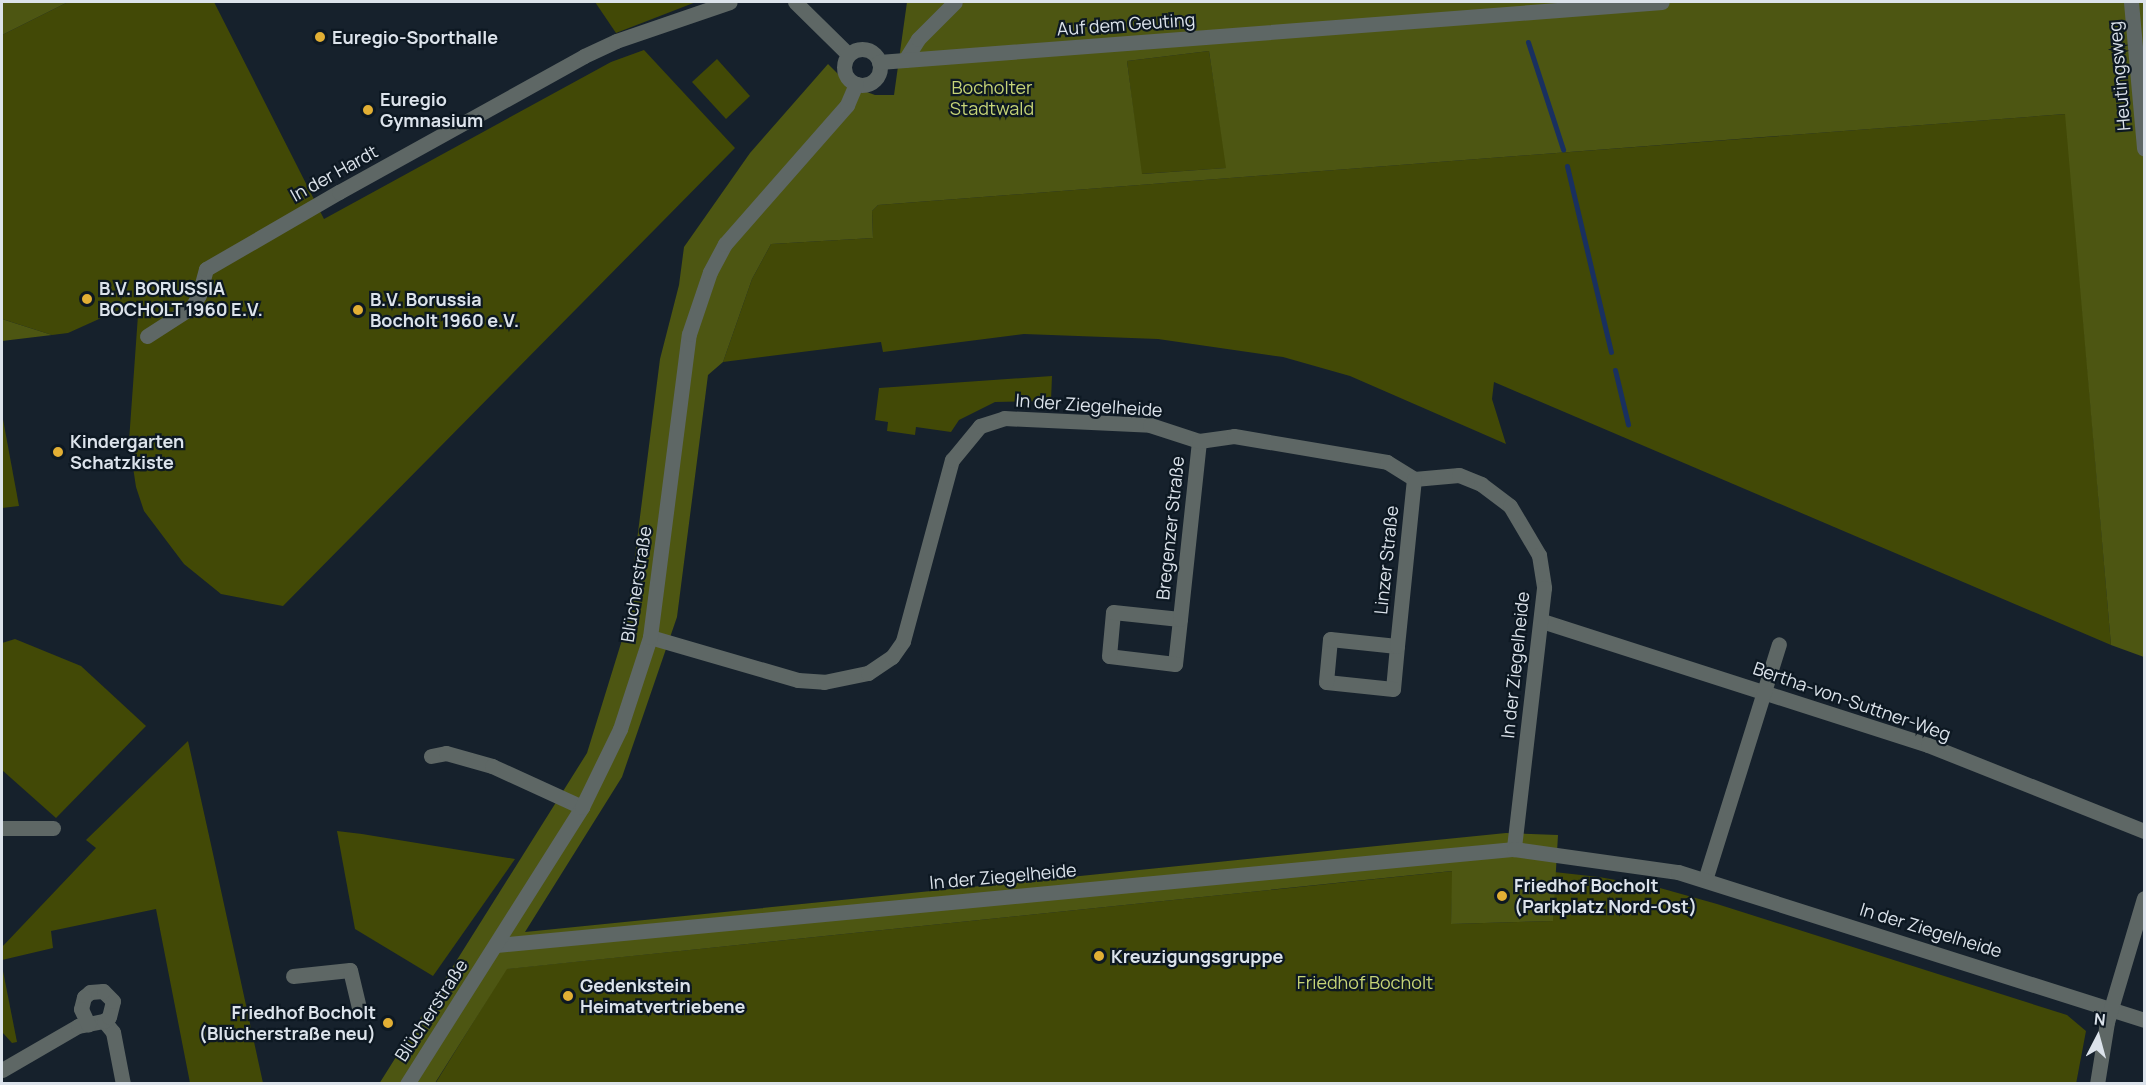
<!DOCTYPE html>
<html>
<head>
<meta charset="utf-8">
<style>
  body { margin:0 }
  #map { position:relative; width:2146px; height:1085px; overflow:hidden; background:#16212c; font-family:Manrope,sans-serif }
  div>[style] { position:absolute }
  .green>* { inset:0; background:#424906 }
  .forest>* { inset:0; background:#4d5612 }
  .stream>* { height:5px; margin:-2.5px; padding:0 2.5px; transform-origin:2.5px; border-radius:2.5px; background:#19305f }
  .minor>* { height:15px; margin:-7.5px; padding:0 7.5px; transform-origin:7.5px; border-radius:7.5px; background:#5e6765 }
  .minor>.ring { margin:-7.5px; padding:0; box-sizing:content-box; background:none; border:15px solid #5e6765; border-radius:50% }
  .dots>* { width:16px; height:16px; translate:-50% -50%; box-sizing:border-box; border:3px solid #0d1822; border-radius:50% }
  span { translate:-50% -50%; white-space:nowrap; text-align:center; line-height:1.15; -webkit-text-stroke:4.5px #0d1822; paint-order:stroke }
  .street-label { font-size:18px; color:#dce3eb }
  .poi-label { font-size:18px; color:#dce3eb; font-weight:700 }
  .left { translate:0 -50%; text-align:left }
  .right { translate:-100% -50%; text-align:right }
  .park-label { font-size:18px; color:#c6d477 }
  .frame { position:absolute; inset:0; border:3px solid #dce3eb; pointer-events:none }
  .north { position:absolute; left:2068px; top:1007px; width:60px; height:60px; -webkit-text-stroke:4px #0d1822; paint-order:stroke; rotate:6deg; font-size:16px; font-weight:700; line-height:24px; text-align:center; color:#dce3eb }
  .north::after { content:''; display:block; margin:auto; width:21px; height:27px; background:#dce3eb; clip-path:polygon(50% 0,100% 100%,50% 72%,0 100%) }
</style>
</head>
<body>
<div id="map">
  <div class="green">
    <i style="clip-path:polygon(68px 2px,214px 2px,324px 219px,611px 62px,644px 50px,735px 148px,283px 606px,221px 594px,184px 564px,144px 511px,136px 487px,129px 441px,139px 301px,68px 333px,52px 335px,2px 319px,2px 35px)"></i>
    <i style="clip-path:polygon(595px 2px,696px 2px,616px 33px)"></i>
    <i style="clip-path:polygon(1209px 51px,1227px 168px,1141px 174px,1127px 61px)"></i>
    <i style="clip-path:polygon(717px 59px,750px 96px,726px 119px,692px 82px)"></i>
    <i style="clip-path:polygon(2066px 114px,2111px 645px,1494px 382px,1492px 399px,1506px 444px,1350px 376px,1283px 357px,1158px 339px,1024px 334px,883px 352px,881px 342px,723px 362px,752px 279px,771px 244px,873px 238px,872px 211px,878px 205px)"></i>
    <i style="clip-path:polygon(1052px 376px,1051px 401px,995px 402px,959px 420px,951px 432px,916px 427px,915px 435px,887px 431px,888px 422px,875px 420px,879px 388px)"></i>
    <i style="clip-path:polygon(2px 414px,19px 506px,2px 508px)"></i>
    <i style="clip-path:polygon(15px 639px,81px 666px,146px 726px,56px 818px,2px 770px,2px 643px)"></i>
    <i style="clip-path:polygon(188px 741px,210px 840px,263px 1083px,190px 1083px,156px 909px,51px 931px,53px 948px,2px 960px,2px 947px,96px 848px,86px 840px)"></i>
    <i style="clip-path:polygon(337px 831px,362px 834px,515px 859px,433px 976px,355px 929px)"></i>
    <i style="clip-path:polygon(1453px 871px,1451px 924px,1553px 921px,1554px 872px,1599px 877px,1660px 888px,1717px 904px,2067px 1015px,2086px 1031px,2076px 1084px,435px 1084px,506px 969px)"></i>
    <i style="clip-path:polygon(2px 966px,17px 1042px,12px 1043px,2px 1032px)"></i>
  </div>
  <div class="forest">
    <i style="clip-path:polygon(2px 2px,68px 2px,2px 35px)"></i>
    <i style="clip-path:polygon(evenodd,907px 2px,2144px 2px,2144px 657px,2111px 645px,2065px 114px,878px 205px,872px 211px,873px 238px,771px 244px,752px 279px,723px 362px,708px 375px,677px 617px,622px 777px,525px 932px,1506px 833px,1558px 835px,1553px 921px,1451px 924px,1452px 871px,507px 969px,435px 1083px,379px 1084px,587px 753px,626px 627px,660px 359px,679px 285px,684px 247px,750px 153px,828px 64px,850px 86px,875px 95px,894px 95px,907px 2px,1209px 51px,1226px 168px,1142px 174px,1127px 61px,1209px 51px)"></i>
    <i style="clip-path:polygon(2px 319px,8px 321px,52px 335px,2px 341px)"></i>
  </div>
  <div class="stream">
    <i style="left:1528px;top:42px;width:113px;rotate:71.9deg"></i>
    <i style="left:1567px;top:166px;width:191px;rotate:76.7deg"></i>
    <i style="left:1615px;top:370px;width:56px;rotate:76.5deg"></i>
  </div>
  <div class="minor">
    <i style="left:795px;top:2px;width:74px;rotate:44.5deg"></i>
    <i style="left:2131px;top:2px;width:147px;rotate:84.9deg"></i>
    <i class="ring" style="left:844px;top:49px;width:21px;height:21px"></i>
    <i style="left:905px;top:60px;width:25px;rotate:-58deg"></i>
    <i style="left:918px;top:39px;width:52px;rotate:-45deg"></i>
    <i style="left:879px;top:62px;width:785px;rotate:-4.38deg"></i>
    <i style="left:147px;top:336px;width:54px;rotate:-32.8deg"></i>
    <i style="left:192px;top:307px;width:14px;rotate:-60deg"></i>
    <i style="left:199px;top:295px;width:27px;rotate:-75deg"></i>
    <i style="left:206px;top:269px;width:154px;rotate:-30.1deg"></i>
    <i style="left:339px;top:192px;width:280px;rotate:-29deg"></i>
    <i style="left:584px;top:56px;width:35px;rotate:-25deg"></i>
    <i style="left:616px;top:41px;width:120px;rotate:-18.9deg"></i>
    <i style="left:1180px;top:619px;width:45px;rotate:96.3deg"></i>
    <i style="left:1175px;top:664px;width:66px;rotate:-173.1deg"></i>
    <i style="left:1109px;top:656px;width:44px;rotate:-84.8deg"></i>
    <i style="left:1113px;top:612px;width:67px;rotate:6deg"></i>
    <i style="left:1180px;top:619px;width:179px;rotate:-83.9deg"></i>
    <i style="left:1542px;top:621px;width:405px;rotate:17.8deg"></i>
    <i style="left:1928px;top:745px;width:232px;rotate:21.7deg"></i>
    <i style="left:650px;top:637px;width:154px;rotate:16.2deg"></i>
    <i style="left:798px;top:680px;width:26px;rotate:4deg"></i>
    <i style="left:824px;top:682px;width:45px;rotate:-11.6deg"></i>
    <i style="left:868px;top:673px;width:29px;rotate:-34deg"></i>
    <i style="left:892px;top:657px;width:19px;rotate:-55deg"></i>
    <i style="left:903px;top:641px;width:188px;rotate:-74.9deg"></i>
    <i style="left:952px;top:460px;width:44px;rotate:-50.5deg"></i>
    <i style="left:980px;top:426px;width:25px;rotate:-18deg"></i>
    <i style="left:1004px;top:418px;width:146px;rotate:2.7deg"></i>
    <i style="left:1150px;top:425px;width:52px;rotate:18.1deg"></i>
    <i style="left:1199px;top:441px;width:35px;rotate:-8deg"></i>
    <i style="left:1234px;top:436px;width:155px;rotate:9.6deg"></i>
    <i style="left:1387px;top:462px;width:32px;rotate:32deg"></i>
    <i style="left:1414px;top:479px;width:45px;rotate:-5.1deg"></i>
    <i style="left:1459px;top:475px;width:24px;rotate:22deg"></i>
    <i style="left:1481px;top:484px;width:36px;rotate:37deg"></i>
    <i style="left:1510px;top:506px;width:57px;rotate:59.4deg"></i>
    <i style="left:1539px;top:555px;width:33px;rotate:81deg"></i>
    <i style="left:1544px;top:588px;width:263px;rotate:96.6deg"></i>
    <i style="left:1397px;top:646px;width:43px;rotate:95.3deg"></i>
    <i style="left:1393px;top:689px;width:67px;rotate:-174deg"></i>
    <i style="left:1326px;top:682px;width:43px;rotate:-84.7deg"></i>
    <i style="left:1330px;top:639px;width:67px;rotate:6deg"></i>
    <i style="left:1397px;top:646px;width:168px;rotate:-84.2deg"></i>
    <i style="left:431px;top:756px;width:15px;rotate:-11deg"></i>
    <i style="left:446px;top:753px;width:48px;rotate:15.8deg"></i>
    <i style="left:492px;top:766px;width:99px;rotate:24.5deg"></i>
    <i style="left:2px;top:828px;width:51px"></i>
    <i style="left:1705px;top:880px;width:247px;rotate:-72.6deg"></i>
    <i style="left:496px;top:945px;width:1023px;rotate:-5.39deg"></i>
    <i style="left:1514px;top:849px;width:166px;rotate:8deg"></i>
    <i style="left:1678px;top:872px;width:489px;rotate:17.6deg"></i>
    <i style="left:293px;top:976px;width:57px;rotate:-6deg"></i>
    <i style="left:350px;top:970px;width:43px;rotate:76.6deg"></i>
    <i style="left:104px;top:1021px;width:14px;rotate:51deg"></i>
    <i style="left:113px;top:1032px;width:53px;rotate:79.1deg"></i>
    <i style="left:2px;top:1070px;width:88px;rotate:-30.1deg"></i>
    <i style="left:78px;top:1026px;width:10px;rotate:-11deg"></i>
    <i style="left:88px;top:1024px;width:16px;rotate:-11deg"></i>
    <i style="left:104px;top:1021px;width:6px;rotate:-39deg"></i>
    <i style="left:109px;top:1017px;width:16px;rotate:-76deg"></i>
    <i style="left:113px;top:1001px;width:14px;rotate:-135deg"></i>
    <i style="left:103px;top:991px;width:13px;rotate:176deg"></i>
    <i style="left:90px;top:992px;width:8px;rotate:140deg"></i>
    <i style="left:84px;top:997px;width:12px;rotate:104deg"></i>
    <i style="left:81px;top:1009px;width:17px;rotate:65deg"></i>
    <i style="left:407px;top:1084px;width:328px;rotate:-57.7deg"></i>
    <i style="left:582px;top:807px;width:87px;rotate:-64deg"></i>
    <i style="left:620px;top:729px;width:97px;rotate:-71.9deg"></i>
    <i style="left:650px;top:637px;width:305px;rotate:-82.7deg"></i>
    <i style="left:689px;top:334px;width:65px;rotate:-71.3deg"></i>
    <i style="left:710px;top:272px;width:32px;rotate:-62deg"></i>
    <i style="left:725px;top:244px;width:185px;rotate:-48.7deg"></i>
    <i style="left:847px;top:105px;width:23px;rotate:-67deg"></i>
    <i style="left:2097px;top:1084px;width:63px;rotate:-80.8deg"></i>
    <i style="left:2107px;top:1022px;width:129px;rotate:-73.4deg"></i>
  </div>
  <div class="dots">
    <i style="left:320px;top:37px;background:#e2af34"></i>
    <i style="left:368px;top:110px;background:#e2af34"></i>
    <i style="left:87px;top:299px;background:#e2af34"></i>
    <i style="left:358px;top:310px;background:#e2af34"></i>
    <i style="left:58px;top:452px;background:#e2af34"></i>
    <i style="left:1502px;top:896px;background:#e2af34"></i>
    <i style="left:1099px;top:956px;background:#e2af34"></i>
    <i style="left:568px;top:996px;background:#e2af34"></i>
    <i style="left:388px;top:1023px;background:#e2af34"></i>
  </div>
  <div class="street-label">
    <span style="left:1126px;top:24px;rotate:-4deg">Auf dem Geuting</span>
    <span style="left:2119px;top:76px;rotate:-95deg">Heutingsweg</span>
    <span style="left:334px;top:173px;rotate:-29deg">In der Hardt</span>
    <span style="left:1089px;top:405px;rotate:4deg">In der Ziegelheide</span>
    <span style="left:1170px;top:528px;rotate:-84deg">Bregenzer Straße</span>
    <span style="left:1386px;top:560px;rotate:-84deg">Linzer Straße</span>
    <span style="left:636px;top:584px;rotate:-81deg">Blücherstraße</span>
    <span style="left:1515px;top:665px;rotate:-84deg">In der Ziegelheide</span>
    <span style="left:1852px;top:701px;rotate:19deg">Bertha-von-Suttner-Weg</span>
    <span style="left:1003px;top:876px;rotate:-5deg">In der Ziegelheide</span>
    <span style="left:1931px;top:930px;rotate:17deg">In der Ziegelheide</span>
    <span style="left:431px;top:1010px;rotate:-57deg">Blücherstraße</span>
  </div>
  <div class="poi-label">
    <span class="left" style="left:332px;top:37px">Euregio-Sporthalle</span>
    <span class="left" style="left:380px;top:110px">Euregio<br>Gymnasium</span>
    <span class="left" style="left:99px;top:299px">B.V. BORUSSIA<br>BOCHOLT 1960 E.V.</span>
    <span class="left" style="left:370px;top:310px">B.V. Borussia<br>Bocholt 1960 e.V.</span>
    <span class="left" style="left:70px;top:452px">Kindergarten<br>Schatzkiste</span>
    <span class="left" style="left:1514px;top:896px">Friedhof Bocholt<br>(Parkplatz Nord-Ost)</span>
    <span class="left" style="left:1111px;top:956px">Kreuzigungsgruppe</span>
    <span class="left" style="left:580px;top:996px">Gedenkstein<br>Heimatvertriebene</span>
    <span class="right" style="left:376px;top:1023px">Friedhof Bocholt<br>(Blücherstraße neu)</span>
  </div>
  <div class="park-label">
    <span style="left:992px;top:98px">Bocholter<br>Stadtwald</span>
    <span style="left:1365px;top:982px">Friedhof Bocholt</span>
  </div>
  <div class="frame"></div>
  <div class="north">N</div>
</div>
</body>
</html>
